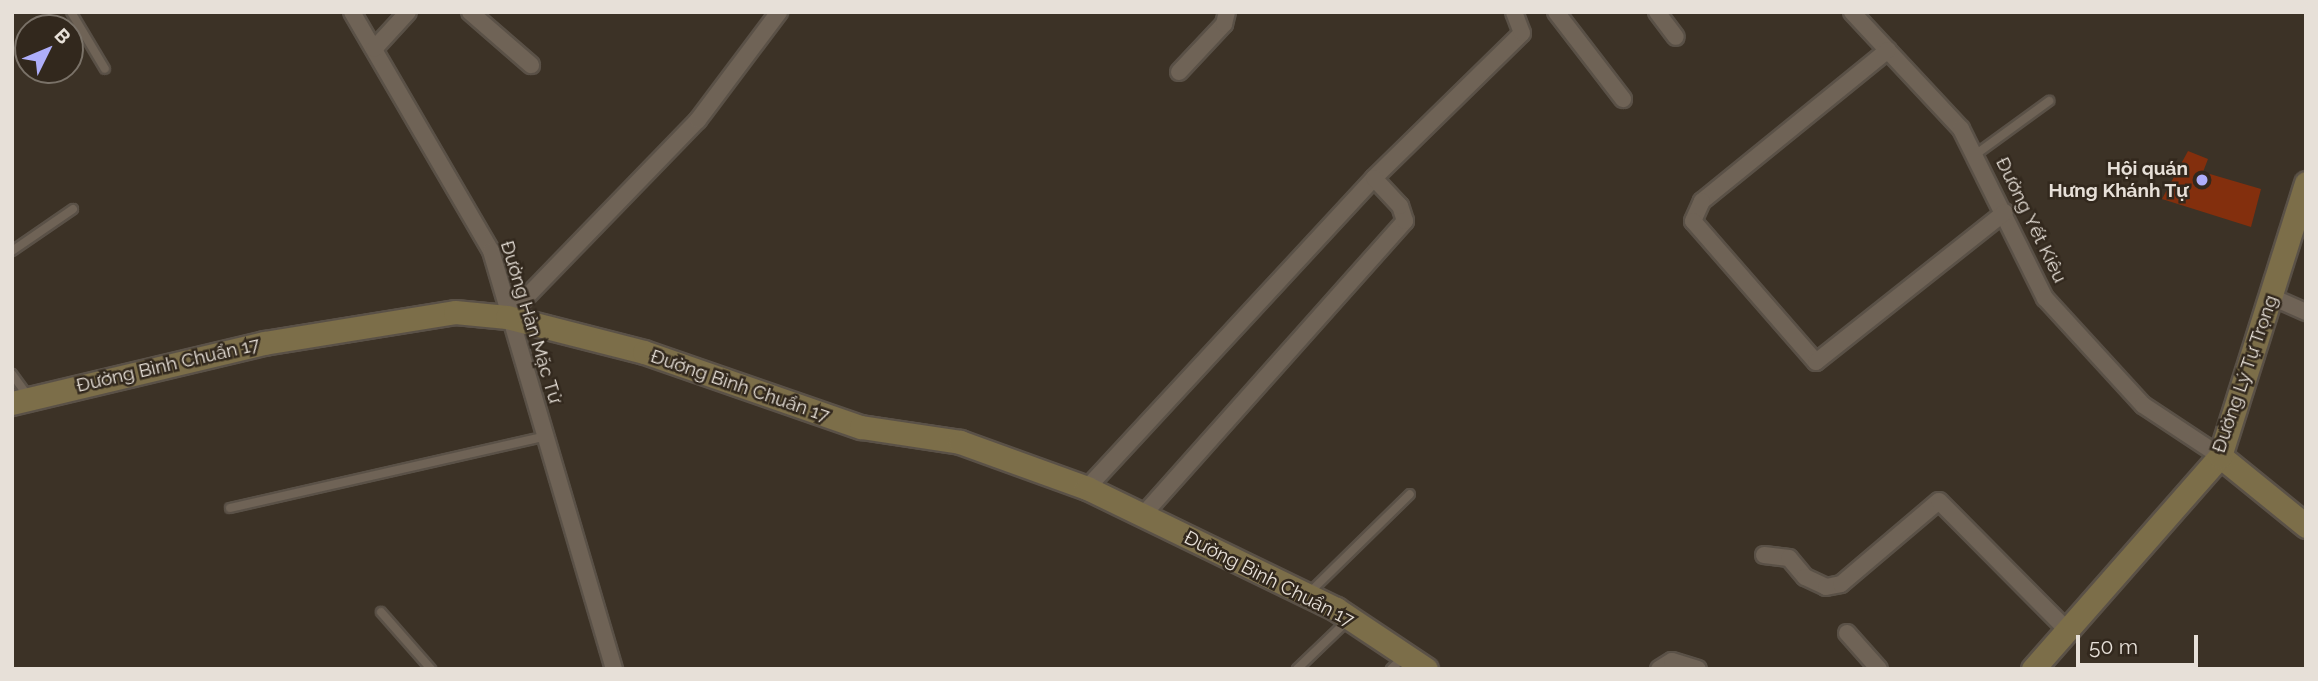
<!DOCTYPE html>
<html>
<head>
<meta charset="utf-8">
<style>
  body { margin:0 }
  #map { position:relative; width:2318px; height:681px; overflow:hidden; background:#3c3226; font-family:Raleway,sans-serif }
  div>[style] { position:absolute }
  .building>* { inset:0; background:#832f0d }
  .roads { filter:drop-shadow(2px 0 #5a5147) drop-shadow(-2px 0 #5a5147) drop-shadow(0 2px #5a5147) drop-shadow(0 -2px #5a5147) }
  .lane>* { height:8px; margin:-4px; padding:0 4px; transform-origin:4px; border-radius:4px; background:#6f6356 }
  .street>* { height:16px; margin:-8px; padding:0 8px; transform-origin:8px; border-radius:8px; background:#6f6356 }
  .secondary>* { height:23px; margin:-11.5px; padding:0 11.5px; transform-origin:11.5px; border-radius:11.5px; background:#7c6e49 }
  .dots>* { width:19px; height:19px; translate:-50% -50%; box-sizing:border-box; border:4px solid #32281d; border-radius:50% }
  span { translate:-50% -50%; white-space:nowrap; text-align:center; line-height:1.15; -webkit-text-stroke:5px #32281d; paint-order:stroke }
  .poi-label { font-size:19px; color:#e7e0d8; font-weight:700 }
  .right { translate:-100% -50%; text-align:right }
  .street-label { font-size:19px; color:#e7e0d8 }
  .frame { position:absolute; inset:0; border:14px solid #e7e0d8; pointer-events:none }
  .north { position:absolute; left:14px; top:14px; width:70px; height:70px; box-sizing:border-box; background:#32281d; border:2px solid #7a7268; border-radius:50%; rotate:47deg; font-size:19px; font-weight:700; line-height:28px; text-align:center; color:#e7e0d8 }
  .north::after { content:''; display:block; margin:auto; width:24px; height:32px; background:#aeaefa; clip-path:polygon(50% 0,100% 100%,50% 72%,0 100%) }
  .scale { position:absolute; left:2076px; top:635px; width:122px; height:32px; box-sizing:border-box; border:4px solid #e7e0d8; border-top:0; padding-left:9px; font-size:21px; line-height:24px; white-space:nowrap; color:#e7e0d8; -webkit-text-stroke:5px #32281d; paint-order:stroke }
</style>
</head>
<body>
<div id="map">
  <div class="building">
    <i style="clip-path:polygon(2188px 151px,2208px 159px,2203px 172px,2261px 189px,2251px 227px,2162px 199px)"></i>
  </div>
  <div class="roads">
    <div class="lane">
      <i style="left:71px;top:12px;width:66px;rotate:59.2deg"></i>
      <i style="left:1975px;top:155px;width:92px;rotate:-36.1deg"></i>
      <i style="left:12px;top:251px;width:74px;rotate:-34.5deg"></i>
      <i style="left:12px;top:374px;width:26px;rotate:54deg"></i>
      <i style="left:230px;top:508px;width:321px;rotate:-12.8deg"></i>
      <i style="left:1309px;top:593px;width:141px;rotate:-44.4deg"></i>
      <i style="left:381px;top:612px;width:76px;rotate:48.7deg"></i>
      <i style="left:1297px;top:669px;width:71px;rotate:-43.9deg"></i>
      <i style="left:1391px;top:669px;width:19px;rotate:-43deg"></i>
    </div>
    <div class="street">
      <i style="left:352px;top:12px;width:276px;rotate:59.8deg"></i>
      <i style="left:491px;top:251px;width:436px;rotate:73.6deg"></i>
      <i style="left:470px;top:12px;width:81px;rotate:41deg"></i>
      <i style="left:1556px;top:12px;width:110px;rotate:52.4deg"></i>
      <i style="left:1657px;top:12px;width:31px;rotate:53deg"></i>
      <i style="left:1852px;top:12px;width:160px;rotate:47deg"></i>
      <i style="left:1961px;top:129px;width:189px;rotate:63.6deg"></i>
      <i style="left:2045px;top:298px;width:145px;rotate:47.5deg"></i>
      <i style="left:2143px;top:405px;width:92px;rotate:33.5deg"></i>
      <i style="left:374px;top:49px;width:50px;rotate:-47.4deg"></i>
      <i style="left:1888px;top:50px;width:240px;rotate:140.9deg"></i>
      <i style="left:1702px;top:201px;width:22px;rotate:114deg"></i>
      <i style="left:1693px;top:221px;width:187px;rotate:48.9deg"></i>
      <i style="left:1816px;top:362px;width:241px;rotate:-38.4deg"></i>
      <i style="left:1179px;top:72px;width:66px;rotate:-46.8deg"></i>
      <i style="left:1224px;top:24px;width:12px;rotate:-76deg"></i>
      <i style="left:2272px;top:297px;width:37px;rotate:24deg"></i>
      <i style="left:507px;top:317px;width:274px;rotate:-45.9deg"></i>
      <i style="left:698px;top:120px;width:135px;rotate:-53.1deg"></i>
      <i style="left:1087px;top:488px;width:422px;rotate:-47.2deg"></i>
      <i style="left:1374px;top:178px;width:207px;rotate:-44.4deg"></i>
      <i style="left:1522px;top:33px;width:22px;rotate:-111deg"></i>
      <i style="left:1143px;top:515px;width:394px;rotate:-48.3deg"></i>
      <i style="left:1405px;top:221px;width:16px;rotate:-108deg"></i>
      <i style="left:1400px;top:206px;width:38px;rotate:-133deg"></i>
      <i style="left:1764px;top:555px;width:25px;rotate:7deg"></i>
      <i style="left:1789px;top:558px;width:25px;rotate:50deg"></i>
      <i style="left:1805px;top:577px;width:23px;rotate:25deg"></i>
      <i style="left:1826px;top:587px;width:15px;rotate:-11deg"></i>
      <i style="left:1841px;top:584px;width:128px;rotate:-40.3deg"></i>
      <i style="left:1939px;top:501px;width:185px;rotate:45.2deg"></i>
      <i style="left:1847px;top:633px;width:48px;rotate:48.4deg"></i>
      <i style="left:1659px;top:669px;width:15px;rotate:-32deg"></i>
      <i style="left:1672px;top:661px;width:27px;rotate:17deg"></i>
    </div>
    <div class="secondary">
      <i style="left:12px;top:403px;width:259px;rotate:-13.4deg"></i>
      <i style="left:264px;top:343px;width:193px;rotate:-9.2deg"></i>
      <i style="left:455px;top:312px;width:52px;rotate:5.5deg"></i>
      <i style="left:507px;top:317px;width:141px;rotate:14.3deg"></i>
      <i style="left:644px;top:352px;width:230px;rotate:19.1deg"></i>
      <i style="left:861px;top:427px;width:100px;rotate:8.6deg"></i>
      <i style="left:960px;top:442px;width:135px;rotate:19.9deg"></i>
      <i style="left:1087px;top:488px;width:277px;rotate:25.9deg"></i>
      <i style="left:1336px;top:609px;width:108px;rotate:33.7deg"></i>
      <i style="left:2220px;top:456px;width:111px;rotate:39.1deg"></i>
      <i style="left:2033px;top:669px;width:283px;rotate:-48.7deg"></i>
      <i style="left:2220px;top:456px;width:286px;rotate:-72.5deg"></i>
    </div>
  </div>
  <div class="dots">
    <i style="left:2202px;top:180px;background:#aeaefa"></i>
  </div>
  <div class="poi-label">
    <span class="right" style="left:2188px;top:180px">Hội quán<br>Hưng Khánh Tự</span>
  </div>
  <div class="street-label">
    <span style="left:2031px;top:220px;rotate:64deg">Đường Yết Kiêu</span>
    <span style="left:531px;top:322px;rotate:73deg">Đường Hàn Mặc Tử</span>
    <span style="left:168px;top:365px;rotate:-13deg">Đường Bình Chuẩn 17</span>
    <span style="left:2245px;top:374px;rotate:-71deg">Đường Lý Tự Trọng</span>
    <span style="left:740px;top:386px;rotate:19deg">Đường Bình Chuẩn 17</span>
    <span style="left:1269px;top:579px;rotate:27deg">Đường Bình Chuẩn 17</span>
  </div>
  <div class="frame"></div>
  <div class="north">B</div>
  <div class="scale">50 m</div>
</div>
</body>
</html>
